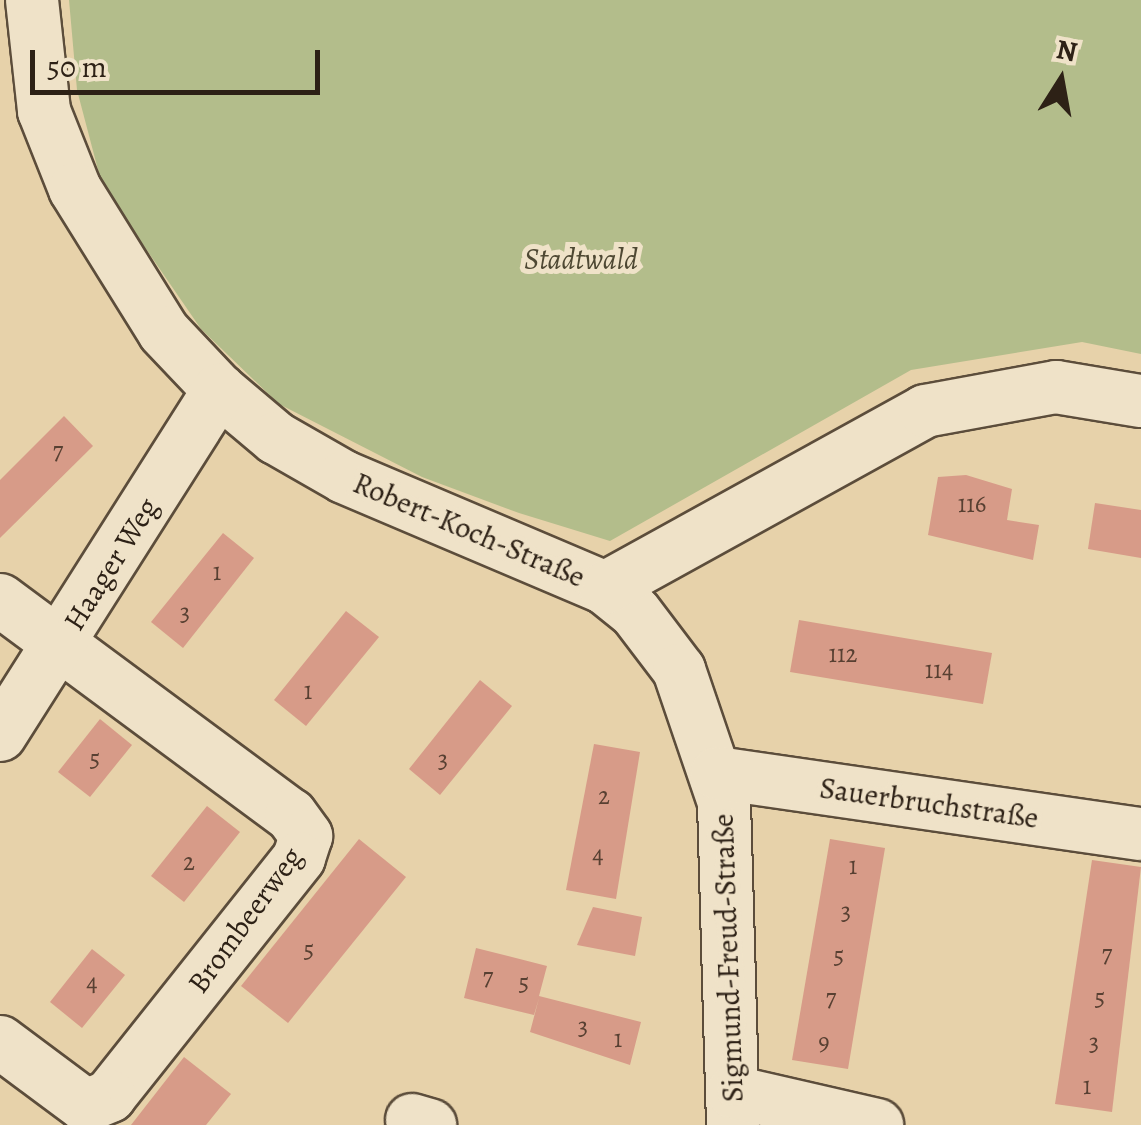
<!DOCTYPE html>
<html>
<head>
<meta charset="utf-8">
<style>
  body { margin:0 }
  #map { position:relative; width:1141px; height:1125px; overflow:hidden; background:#e7d2aa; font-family:Alegreya,serif }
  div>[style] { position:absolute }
  .green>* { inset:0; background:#b3bd8b }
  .building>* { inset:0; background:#d79b88 }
  .roads { filter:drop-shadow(2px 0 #5c4d3b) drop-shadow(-2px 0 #5c4d3b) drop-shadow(0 2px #5c4d3b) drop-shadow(0 -2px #5c4d3b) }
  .minor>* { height:52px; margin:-26px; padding:0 26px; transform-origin:26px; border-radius:26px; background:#efe2c8 }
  span { translate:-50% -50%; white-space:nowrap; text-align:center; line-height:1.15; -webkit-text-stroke:10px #efe2c8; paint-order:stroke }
  .number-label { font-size:25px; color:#584032 }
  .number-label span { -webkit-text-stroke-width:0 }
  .park-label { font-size:30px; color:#4e4833; font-style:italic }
  .street-label { font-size:30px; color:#2d2116 }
  .north { position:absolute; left:1011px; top:30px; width:100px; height:100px; -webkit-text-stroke:8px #efe2c8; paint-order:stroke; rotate:11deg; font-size:28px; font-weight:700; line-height:40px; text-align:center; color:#2d2116 }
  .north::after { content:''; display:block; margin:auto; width:35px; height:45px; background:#2d2116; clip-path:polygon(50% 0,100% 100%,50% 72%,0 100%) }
  .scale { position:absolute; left:30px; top:50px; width:290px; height:45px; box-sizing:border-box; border:5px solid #2d2116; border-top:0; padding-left:12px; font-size:30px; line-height:35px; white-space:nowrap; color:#2d2116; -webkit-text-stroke:8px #efe2c8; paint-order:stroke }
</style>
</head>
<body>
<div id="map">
  <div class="green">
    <i style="clip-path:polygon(69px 0,1141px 0,1141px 354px,1082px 342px,911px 370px,610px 541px,519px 513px,422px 477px,279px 404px,201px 329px,102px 185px,77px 90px)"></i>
  </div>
  <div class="building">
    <i style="clip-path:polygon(64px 416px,93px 446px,0 538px,0 480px)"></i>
    <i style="clip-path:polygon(966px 475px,1012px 489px,1007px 520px,1039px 525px,1033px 560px,928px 535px,938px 477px)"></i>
    <i style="clip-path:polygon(1095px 503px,1141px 510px,1141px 558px,1088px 549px)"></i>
    <i style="clip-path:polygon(223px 533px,254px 558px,183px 648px,151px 622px)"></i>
    <i style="clip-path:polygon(346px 611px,379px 637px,306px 726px,274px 700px)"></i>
    <i style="clip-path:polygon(799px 620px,992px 653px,983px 704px,790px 672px)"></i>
    <i style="clip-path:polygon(480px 680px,512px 706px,440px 795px,409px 769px)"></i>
    <i style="clip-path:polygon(100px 719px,132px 745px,90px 797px,58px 772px)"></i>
    <i style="clip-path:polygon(594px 744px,640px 752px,616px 899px,566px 890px)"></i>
    <i style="clip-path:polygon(207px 806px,240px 832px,184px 902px,151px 876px)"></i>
    <i style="clip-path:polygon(359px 839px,406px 877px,288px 1023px,241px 986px)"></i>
    <i style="clip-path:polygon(830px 839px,885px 848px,848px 1069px,792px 1060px)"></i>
    <i style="clip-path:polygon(1092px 860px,1141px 867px,1112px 1112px,1055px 1104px)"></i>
    <i style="clip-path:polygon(593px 907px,642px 917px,635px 956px,577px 945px)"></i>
    <i style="clip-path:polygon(476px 948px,547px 966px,539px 996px,641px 1022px,630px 1065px,530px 1032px,539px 998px,534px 1015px,464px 998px)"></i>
    <i style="clip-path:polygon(92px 949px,125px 975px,82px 1028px,50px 1002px)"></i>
    <i style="clip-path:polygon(184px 1057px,231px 1094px,206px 1125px,131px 1125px)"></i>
  </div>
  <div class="roads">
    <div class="minor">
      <i style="left:32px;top:0;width:112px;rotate:83.8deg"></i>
      <i style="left:44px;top:111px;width:84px;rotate:68.3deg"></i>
      <i style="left:75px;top:189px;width:168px;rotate:58.1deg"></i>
      <i style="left:164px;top:332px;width:80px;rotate:46.5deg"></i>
      <i style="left:219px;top:390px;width:75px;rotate:40.1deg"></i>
      <i style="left:276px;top:438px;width:78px;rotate:29.8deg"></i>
      <i style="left:344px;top:477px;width:284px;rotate:23deg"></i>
      <i style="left:605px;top:588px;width:38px;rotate:39deg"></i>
      <i style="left:635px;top:612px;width:73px;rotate:52.8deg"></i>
      <i style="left:679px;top:670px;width:139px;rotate:71.2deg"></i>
      <i style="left:724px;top:802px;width:323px;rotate:88.4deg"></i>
      <i style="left:605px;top:588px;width:366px;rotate:-28.9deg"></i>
      <i style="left:925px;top:411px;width:133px;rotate:-10.4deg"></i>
      <i style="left:1056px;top:387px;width:86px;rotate:9.4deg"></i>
      <i style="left:0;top:600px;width:362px;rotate:36.5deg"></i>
      <i style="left:291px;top:815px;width:26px;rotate:54deg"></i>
      <i style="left:306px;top:836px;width:23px;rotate:108deg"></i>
      <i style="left:299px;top:858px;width:304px;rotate:128.5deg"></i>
      <i style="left:110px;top:1096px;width:26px;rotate:157deg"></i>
      <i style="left:86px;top:1106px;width:107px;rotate:-143.3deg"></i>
      <i style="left:0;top:735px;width:409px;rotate:-57.6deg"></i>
      <i style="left:717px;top:773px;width:428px;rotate:8.2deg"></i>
      <i style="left:733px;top:1092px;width:148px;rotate:12.9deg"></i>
      <i style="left:412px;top:1120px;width:19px;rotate:16deg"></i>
    </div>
  </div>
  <div class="number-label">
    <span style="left:58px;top:451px">7</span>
    <span style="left:972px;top:504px">116</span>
    <span style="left:217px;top:572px">1</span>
    <span style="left:185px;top:612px">3</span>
    <span style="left:843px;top:654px">112</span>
    <span style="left:939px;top:670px">114</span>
    <span style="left:308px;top:691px">1</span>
    <span style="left:95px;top:758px">5</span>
    <span style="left:443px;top:759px">3</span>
    <span style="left:604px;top:796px">2</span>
    <span style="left:598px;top:855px">4</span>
    <span style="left:189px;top:862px">2</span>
    <span style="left:853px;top:866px">1</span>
    <span style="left:846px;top:911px">3</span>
    <span style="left:309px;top:949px">5</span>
    <span style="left:1107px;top:954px">7</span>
    <span style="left:839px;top:955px">5</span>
    <span style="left:488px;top:977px">7</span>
    <span style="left:524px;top:982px">5</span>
    <span style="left:92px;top:983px">4</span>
    <span style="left:1100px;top:997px">5</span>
    <span style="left:831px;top:998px">7</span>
    <span style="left:583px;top:1026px">3</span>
    <span style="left:618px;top:1039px">1</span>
    <span style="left:824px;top:1042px">9</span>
    <span style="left:1094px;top:1042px">3</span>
    <span style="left:1087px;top:1086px">1</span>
  </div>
  <div class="park-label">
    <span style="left:581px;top:259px">Stadtwald</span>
  </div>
  <div class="street-label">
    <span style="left:469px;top:530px;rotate:23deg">Robert-Koch-Straße</span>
    <span style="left:111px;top:564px;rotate:-58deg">Haager Weg</span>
    <span style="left:929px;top:803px;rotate:8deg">Sauerbruchstraße</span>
    <span style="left:245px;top:920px;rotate:-54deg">Brombeerweg</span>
    <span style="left:728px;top:958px;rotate:-92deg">Sigmund-Freud-Straße</span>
  </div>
  <div class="north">N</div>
  <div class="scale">50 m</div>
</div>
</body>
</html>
